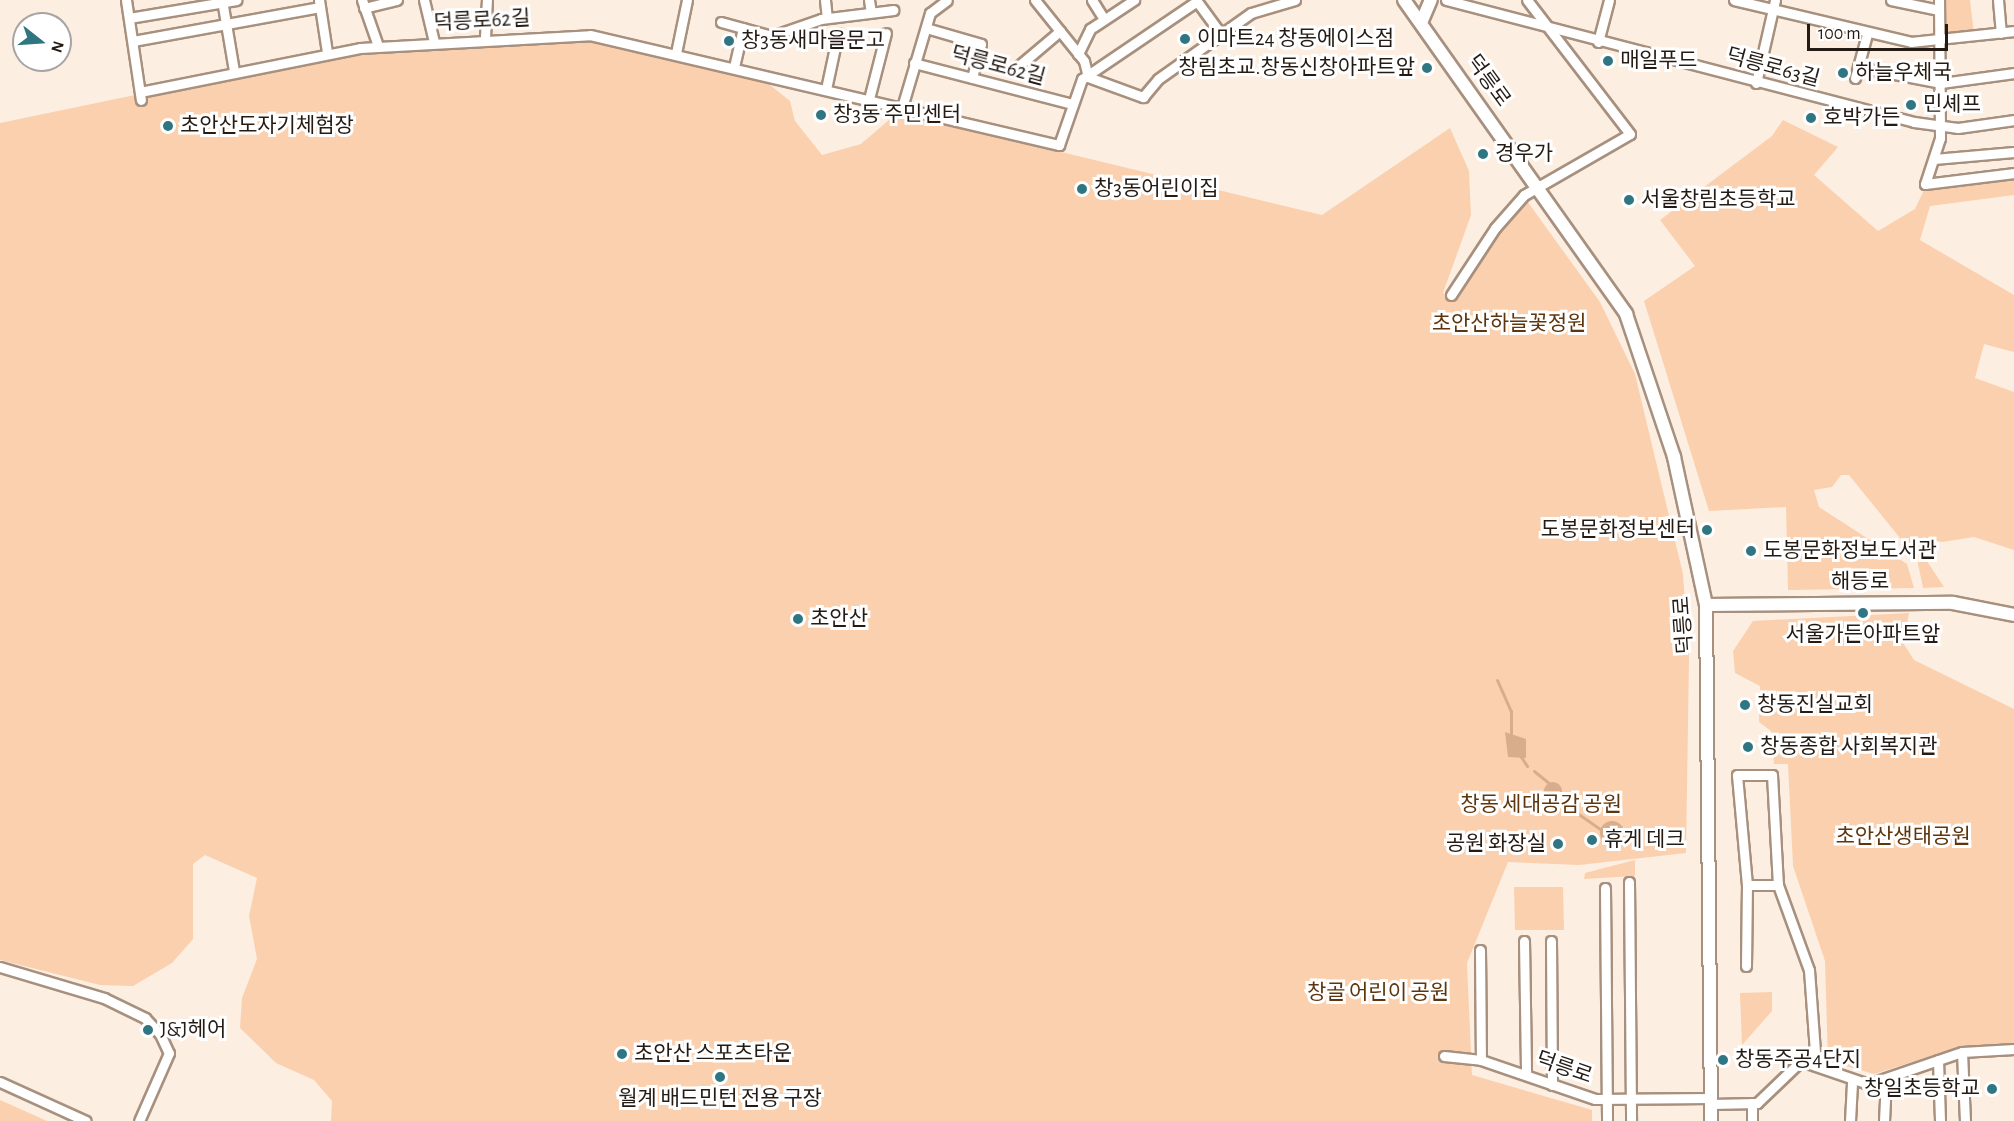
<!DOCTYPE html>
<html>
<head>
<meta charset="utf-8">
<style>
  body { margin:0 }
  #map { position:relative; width:2014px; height:1121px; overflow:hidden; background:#fdeee2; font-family:"Alegreya Sans","Noto Sans KR",sans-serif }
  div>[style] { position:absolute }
  .green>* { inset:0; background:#fbd0ae }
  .water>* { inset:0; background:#d8ad8b }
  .round { border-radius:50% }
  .stream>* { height:3px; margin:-1.5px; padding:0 1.5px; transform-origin:1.5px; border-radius:1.5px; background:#d8ad8b }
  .roads { filter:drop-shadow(2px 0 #a7907e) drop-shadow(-2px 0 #a7907e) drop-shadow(0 2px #a7907e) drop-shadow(0 -2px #a7907e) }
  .minor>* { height:9px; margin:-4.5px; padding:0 4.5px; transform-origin:4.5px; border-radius:4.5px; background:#fff }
  .major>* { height:12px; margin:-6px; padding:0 6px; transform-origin:6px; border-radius:6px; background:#fff }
  .dots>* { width:16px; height:16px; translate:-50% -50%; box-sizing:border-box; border:3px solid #fff; border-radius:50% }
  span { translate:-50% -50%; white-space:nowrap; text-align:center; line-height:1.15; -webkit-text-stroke:6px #fff; paint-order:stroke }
  .street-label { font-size:21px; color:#241b14 }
  .poi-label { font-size:21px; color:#241b14 }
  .left { translate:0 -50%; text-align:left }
  .right { translate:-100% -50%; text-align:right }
  .park-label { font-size:21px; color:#5e350c }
  .north { position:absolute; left:12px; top:12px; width:60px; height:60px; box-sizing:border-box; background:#fff; border:2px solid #a7a4a1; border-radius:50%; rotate:107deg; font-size:16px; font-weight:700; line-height:24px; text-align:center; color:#241b14 }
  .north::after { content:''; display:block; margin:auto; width:21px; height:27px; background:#2f7682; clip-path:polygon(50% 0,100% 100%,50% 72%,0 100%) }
  .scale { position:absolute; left:1807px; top:24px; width:141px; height:27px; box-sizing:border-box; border:3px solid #241b14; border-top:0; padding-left:8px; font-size:18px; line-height:21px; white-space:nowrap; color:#241b14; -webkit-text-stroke:4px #fff; paint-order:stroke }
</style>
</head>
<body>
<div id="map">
  <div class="green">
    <i style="clip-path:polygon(1943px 0,1970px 0,1974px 34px,1946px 38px)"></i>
    <i style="clip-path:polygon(591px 42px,765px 81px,790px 101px,795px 121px,822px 155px,861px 144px,897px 113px,905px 114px,1322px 215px,1450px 128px,1469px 171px,1471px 215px,1443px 293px,1454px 300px,1500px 228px,1527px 201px,1600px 302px,1635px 374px,1683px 574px,1689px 657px,1686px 853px,1579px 865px,1508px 862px,1467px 963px,1472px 1075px,1592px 1110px,1592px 1121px,331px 1121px,332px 1101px,314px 1080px,276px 1063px,240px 1028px,242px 998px,257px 959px,249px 916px,257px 878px,205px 855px,193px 864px,193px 939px,172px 963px,133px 986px,100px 985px,0 960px,0 123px,236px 74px,354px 56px,469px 44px)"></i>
    <i style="clip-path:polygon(1783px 120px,1838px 147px,1814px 175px,1878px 231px,1915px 209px,1925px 188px,2014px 177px,2014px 195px,1930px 206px,1920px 240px,2014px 295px,2014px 352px,1984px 344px,1975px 378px,2014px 392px,2014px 550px,1974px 537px,1942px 542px,1923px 537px,1921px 552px,1944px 587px,1923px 588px,1917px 559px,1849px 475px,1841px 475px,1832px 487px,1814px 490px,1819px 507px,1907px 564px,1914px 588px,1788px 590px,1786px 507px,1709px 511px,1644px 301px,1695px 266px,1660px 220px,1772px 136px)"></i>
    <i style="clip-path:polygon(1909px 613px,1903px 643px,1914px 660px,2014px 709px,2014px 1055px,1970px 1057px,1957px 1048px,1874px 1074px,1828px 1061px,1825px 961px,1793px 866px,1788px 764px,1774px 764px,1771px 731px,1759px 722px,1760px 686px,1735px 673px,1733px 651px,1753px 621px)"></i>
    <i style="clip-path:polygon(1635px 860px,1635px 876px,1584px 879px,1585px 873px)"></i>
    <i style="clip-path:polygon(1514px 887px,1563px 887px,1564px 930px,1515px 930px)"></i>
    <i style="clip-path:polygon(1772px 992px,1772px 1011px,1742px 1045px,1740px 993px)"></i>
    <i style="clip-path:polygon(0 1100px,47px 1121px,0 1121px)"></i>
  </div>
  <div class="water">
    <i style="clip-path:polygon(1505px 732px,1526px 739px,1526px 758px,1508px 757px)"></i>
    <i class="round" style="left:1544px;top:782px;width:18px;height:18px"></i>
    <i class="round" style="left:1600px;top:821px;width:24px;height:24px"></i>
  </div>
  <div class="stream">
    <i style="left:1497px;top:680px;width:34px;rotate:66deg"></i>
    <i style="left:1511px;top:711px;width:24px;rotate:90deg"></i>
    <i style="left:1521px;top:757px;width:11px;rotate:56deg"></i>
    <i style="left:1534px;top:771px;width:22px;rotate:39deg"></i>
    <i style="left:1558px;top:792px;width:20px;rotate:53deg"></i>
    <i style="left:1570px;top:808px;width:39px;rotate:35deg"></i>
  </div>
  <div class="roads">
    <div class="minor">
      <i style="left:126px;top:0;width:101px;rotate:81.5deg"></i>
      <i style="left:222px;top:0;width:72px;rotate:80.4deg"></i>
      <i style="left:319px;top:0;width:53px;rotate:81.3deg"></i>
      <i style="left:362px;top:0;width:49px;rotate:70.8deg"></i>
      <i style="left:424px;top:0;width:43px;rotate:76.6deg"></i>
      <i style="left:825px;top:0;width:18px;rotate:84deg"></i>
      <i style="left:869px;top:0;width:12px;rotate:81deg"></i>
      <i style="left:1035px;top:0;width:78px;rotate:51.2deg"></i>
      <i style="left:1084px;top:61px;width:16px;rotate:76deg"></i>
      <i style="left:1092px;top:0;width:22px;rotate:58deg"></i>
      <i style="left:1196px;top:0;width:42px;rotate:53.7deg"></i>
      <i style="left:1446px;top:0;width:484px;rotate:14.6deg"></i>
      <i style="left:1914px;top:122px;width:44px;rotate:7.8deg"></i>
      <i style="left:1958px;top:128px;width:57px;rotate:-8.1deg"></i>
      <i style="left:1734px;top:0;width:182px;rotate:13.3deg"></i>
      <i style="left:1911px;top:42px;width:104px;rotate:-6.1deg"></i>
      <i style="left:1891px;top:0;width:49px;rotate:11.8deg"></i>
      <i style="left:1998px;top:0;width:33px;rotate:85deg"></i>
      <i style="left:364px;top:8px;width:34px;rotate:-14deg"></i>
      <i style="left:129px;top:18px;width:109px;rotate:-9.5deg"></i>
      <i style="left:721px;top:22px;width:53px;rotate:15.4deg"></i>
      <i style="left:772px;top:36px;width:52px;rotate:-19.1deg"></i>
      <i style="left:821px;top:19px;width:73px;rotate:-7.1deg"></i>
      <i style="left:926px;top:28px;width:57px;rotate:16.2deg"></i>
      <i style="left:981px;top:44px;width:35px;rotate:105deg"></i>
      <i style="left:485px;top:37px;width:37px;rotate:-87deg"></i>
      <i style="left:133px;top:41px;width:190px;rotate:-10.3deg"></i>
      <i style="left:1598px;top:42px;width:43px;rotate:-75.3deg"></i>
      <i style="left:676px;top:53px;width:54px;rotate:-78.3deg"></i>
      <i style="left:1078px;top:54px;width:28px;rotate:-64deg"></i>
      <i style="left:1090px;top:29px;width:53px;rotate:-33.4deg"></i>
      <i style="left:914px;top:63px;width:164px;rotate:14.5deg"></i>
      <i style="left:734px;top:67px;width:40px;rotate:-77deg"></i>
      <i style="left:1858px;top:67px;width:85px;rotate:10.9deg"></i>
      <i style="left:1941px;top:83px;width:74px;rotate:-7.8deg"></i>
      <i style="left:1015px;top:69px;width:59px;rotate:-40.2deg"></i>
      <i style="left:1088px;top:77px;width:59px;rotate:20deg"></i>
      <i style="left:1143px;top:97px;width:23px;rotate:-50deg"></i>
      <i style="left:1158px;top:79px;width:114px;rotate:-35.4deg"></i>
      <i style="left:1251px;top:13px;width:46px;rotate:-16.5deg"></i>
      <i style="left:1855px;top:78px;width:46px;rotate:-74.7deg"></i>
      <i style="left:1756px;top:83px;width:85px;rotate:-77.1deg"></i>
      <i style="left:826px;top:89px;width:57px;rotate:-77.9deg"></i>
      <i style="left:140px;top:92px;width:224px;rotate:-11.3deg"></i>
      <i style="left:360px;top:48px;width:230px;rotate:-3.2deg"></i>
      <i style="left:590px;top:35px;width:482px;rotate:13.2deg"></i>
      <i style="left:1059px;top:145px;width:70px;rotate:-70.8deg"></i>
      <i style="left:1082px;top:79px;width:139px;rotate:-34.1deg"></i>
      <i style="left:869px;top:99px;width:68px;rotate:-75.6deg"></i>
      <i style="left:903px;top:104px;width:95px;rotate:-73.5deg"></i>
      <i style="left:930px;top:13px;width:21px;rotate:-37deg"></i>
      <i style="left:1934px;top:159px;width:80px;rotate:-5deg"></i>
      <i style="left:1925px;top:184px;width:48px;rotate:-71.9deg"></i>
      <i style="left:1940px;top:138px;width:138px;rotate:-90.4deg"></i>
      <i style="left:1925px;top:184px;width:90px;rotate:-7deg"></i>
      <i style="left:1451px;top:295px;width:80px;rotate:-56.7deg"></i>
      <i style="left:1495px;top:228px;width:44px;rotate:-48.7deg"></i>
      <i style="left:1524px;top:195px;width:122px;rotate:-29.9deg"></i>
      <i style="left:1630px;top:134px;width:169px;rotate:-127.5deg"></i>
      <i style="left:1629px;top:882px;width:239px;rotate:89.5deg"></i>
      <i style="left:1747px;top:885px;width:31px"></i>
      <i style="left:1605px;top:888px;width:233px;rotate:89.5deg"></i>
      <i style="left:1524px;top:941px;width:134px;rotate:89.1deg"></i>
      <i style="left:1551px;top:941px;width:144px;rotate:89.6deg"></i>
      <i style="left:1480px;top:950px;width:110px;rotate:89.5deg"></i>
      <i style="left:1746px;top:966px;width:81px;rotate:-89.3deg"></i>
      <i style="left:1747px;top:885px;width:110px;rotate:-95.2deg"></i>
      <i style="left:1737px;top:775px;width:35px"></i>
      <i style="left:1772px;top:775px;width:110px;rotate:86.9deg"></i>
      <i style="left:1778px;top:885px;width:90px;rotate:70deg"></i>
      <i style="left:1809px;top:970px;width:96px;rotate:85.8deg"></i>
      <i style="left:0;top:967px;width:109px;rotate:16.6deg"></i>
      <i style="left:104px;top:998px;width:46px;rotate:26deg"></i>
      <i style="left:145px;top:1018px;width:22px;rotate:47deg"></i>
      <i style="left:160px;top:1034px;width:21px;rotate:65deg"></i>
      <i style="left:169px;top:1053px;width:74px;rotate:113.8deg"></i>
      <i style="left:1444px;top:1056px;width:37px;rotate:6deg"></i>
      <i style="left:1481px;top:1060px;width:120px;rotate:18.9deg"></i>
      <i style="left:1595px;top:1099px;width:116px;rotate:-0.5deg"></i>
      <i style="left:1938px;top:1060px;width:61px;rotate:88.1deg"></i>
      <i style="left:0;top:1082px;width:94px;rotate:24.4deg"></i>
      <i style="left:1752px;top:1103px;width:18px;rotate:90deg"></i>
      <i style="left:1711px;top:1104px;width:46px;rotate:-1.2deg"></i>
      <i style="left:1757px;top:1103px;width:61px;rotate:-43.7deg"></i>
      <i style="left:1801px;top:1061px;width:71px;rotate:18.9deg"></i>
      <i style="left:1868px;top:1084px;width:99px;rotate:-18.8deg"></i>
      <i style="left:1850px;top:1121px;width:38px;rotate:-87deg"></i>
      <i style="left:1884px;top:1121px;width:42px;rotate:-87.3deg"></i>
      <i style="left:1965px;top:1121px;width:69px;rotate:-92.5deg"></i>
      <i style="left:1962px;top:1052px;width:52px;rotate:-3.3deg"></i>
    </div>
    <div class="major">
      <i style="left:1404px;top:0;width:385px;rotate:54.7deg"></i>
      <i style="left:1626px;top:314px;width:151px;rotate:71.4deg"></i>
      <i style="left:1674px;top:457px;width:151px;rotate:77.8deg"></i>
      <i style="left:1706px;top:605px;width:516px;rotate:89.44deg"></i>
      <i style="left:1421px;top:23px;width:25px;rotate:-67deg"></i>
      <i style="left:1706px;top:605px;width:247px;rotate:-0.5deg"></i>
      <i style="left:1953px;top:603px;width:62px;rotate:11.1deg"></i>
    </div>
  </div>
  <div class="dots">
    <i style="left:1185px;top:39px;background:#2f7682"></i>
    <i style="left:729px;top:41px;background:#2f7682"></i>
    <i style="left:1608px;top:61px;background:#2f7682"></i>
    <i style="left:1427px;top:68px;background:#2f7682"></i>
    <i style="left:1843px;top:73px;background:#2f7682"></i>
    <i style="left:1911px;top:105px;background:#2f7682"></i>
    <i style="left:821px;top:115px;background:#2f7682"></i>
    <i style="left:1811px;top:118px;background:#2f7682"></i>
    <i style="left:168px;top:126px;background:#2f7682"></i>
    <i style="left:1483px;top:154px;background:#2f7682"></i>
    <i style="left:1082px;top:189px;background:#2f7682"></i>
    <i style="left:1629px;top:200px;background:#2f7682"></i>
    <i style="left:1707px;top:530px;background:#2f7682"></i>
    <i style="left:1751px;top:551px;background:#2f7682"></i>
    <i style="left:1863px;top:613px;background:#2f7682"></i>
    <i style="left:798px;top:619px;background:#2f7682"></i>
    <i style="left:1745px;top:705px;background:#2f7682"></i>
    <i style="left:1748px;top:747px;background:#2f7682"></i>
    <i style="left:1592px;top:840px;background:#2f7682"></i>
    <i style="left:1558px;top:844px;background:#2f7682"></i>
    <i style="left:148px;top:1030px;background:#2f7682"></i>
    <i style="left:622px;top:1054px;background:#2f7682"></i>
    <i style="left:1723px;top:1060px;background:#2f7682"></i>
    <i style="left:720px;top:1077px;background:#2f7682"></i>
    <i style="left:1992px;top:1089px;background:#2f7682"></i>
  </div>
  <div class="street-label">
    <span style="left:482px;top:21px;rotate:-3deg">덕릉로62길</span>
    <span style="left:998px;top:66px;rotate:15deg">덕릉로62길</span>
    <span style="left:1773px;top:68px;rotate:15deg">덕릉로63길</span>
    <span style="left:1488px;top:81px;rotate:54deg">덕릉로</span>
    <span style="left:1860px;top:582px">해등로</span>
    <span style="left:1684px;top:625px;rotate:-94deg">덕릉로</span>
    <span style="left:1564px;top:1068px;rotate:19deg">덕릉로</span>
  </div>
  <div class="poi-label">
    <span class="left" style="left:1197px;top:39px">이마트24 창동에이스점</span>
    <span class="left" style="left:741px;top:41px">창3동새마을문고</span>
    <span class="left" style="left:1620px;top:61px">매일푸드</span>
    <span class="right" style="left:1415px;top:68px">창림초교.창동신창아파트앞</span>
    <span class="left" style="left:1855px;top:73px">하늘우체국</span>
    <span class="left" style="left:1923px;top:105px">민셰프</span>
    <span class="left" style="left:833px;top:115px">창3동 주민센터</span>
    <span class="left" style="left:1823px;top:118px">호박가든</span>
    <span class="left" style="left:180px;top:126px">초안산도자기체험장</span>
    <span class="left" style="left:1495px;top:154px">경우가</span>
    <span class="left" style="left:1094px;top:189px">창3동어린이집</span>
    <span class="left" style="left:1641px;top:200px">서울창림초등학교</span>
    <span class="right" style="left:1695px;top:530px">도봉문화정보센터</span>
    <span class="left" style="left:1763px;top:551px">도봉문화정보도서관</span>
    <span class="left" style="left:810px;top:619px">초안산</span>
    <span style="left:1863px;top:635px">서울가든아파트앞</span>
    <span class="left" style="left:1757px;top:705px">창동진실교회</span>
    <span class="left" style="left:1760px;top:747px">창동종합 사회복지관</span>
    <span class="left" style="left:1604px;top:840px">휴게 데크</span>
    <span class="right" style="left:1546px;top:844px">공원 화장실</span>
    <span class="left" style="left:160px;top:1030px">J&amp;J헤어</span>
    <span class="left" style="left:634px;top:1054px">초안산 스포츠타운</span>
    <span class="left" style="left:1735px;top:1060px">창동주공4단지</span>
    <span class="right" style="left:1980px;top:1089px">창일초등학교</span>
    <span style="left:720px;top:1099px">월계 배드민턴 전용 구장</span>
  </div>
  <div class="park-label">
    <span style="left:1509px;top:324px">초안산하늘꽃정원</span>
    <span style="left:1541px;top:805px">창동 세대공감 공원</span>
    <span style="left:1903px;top:837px">초안산생태공원</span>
    <span style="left:1378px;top:993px">창골 어린이 공원</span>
  </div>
  <div class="north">N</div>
  <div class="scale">100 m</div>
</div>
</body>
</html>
